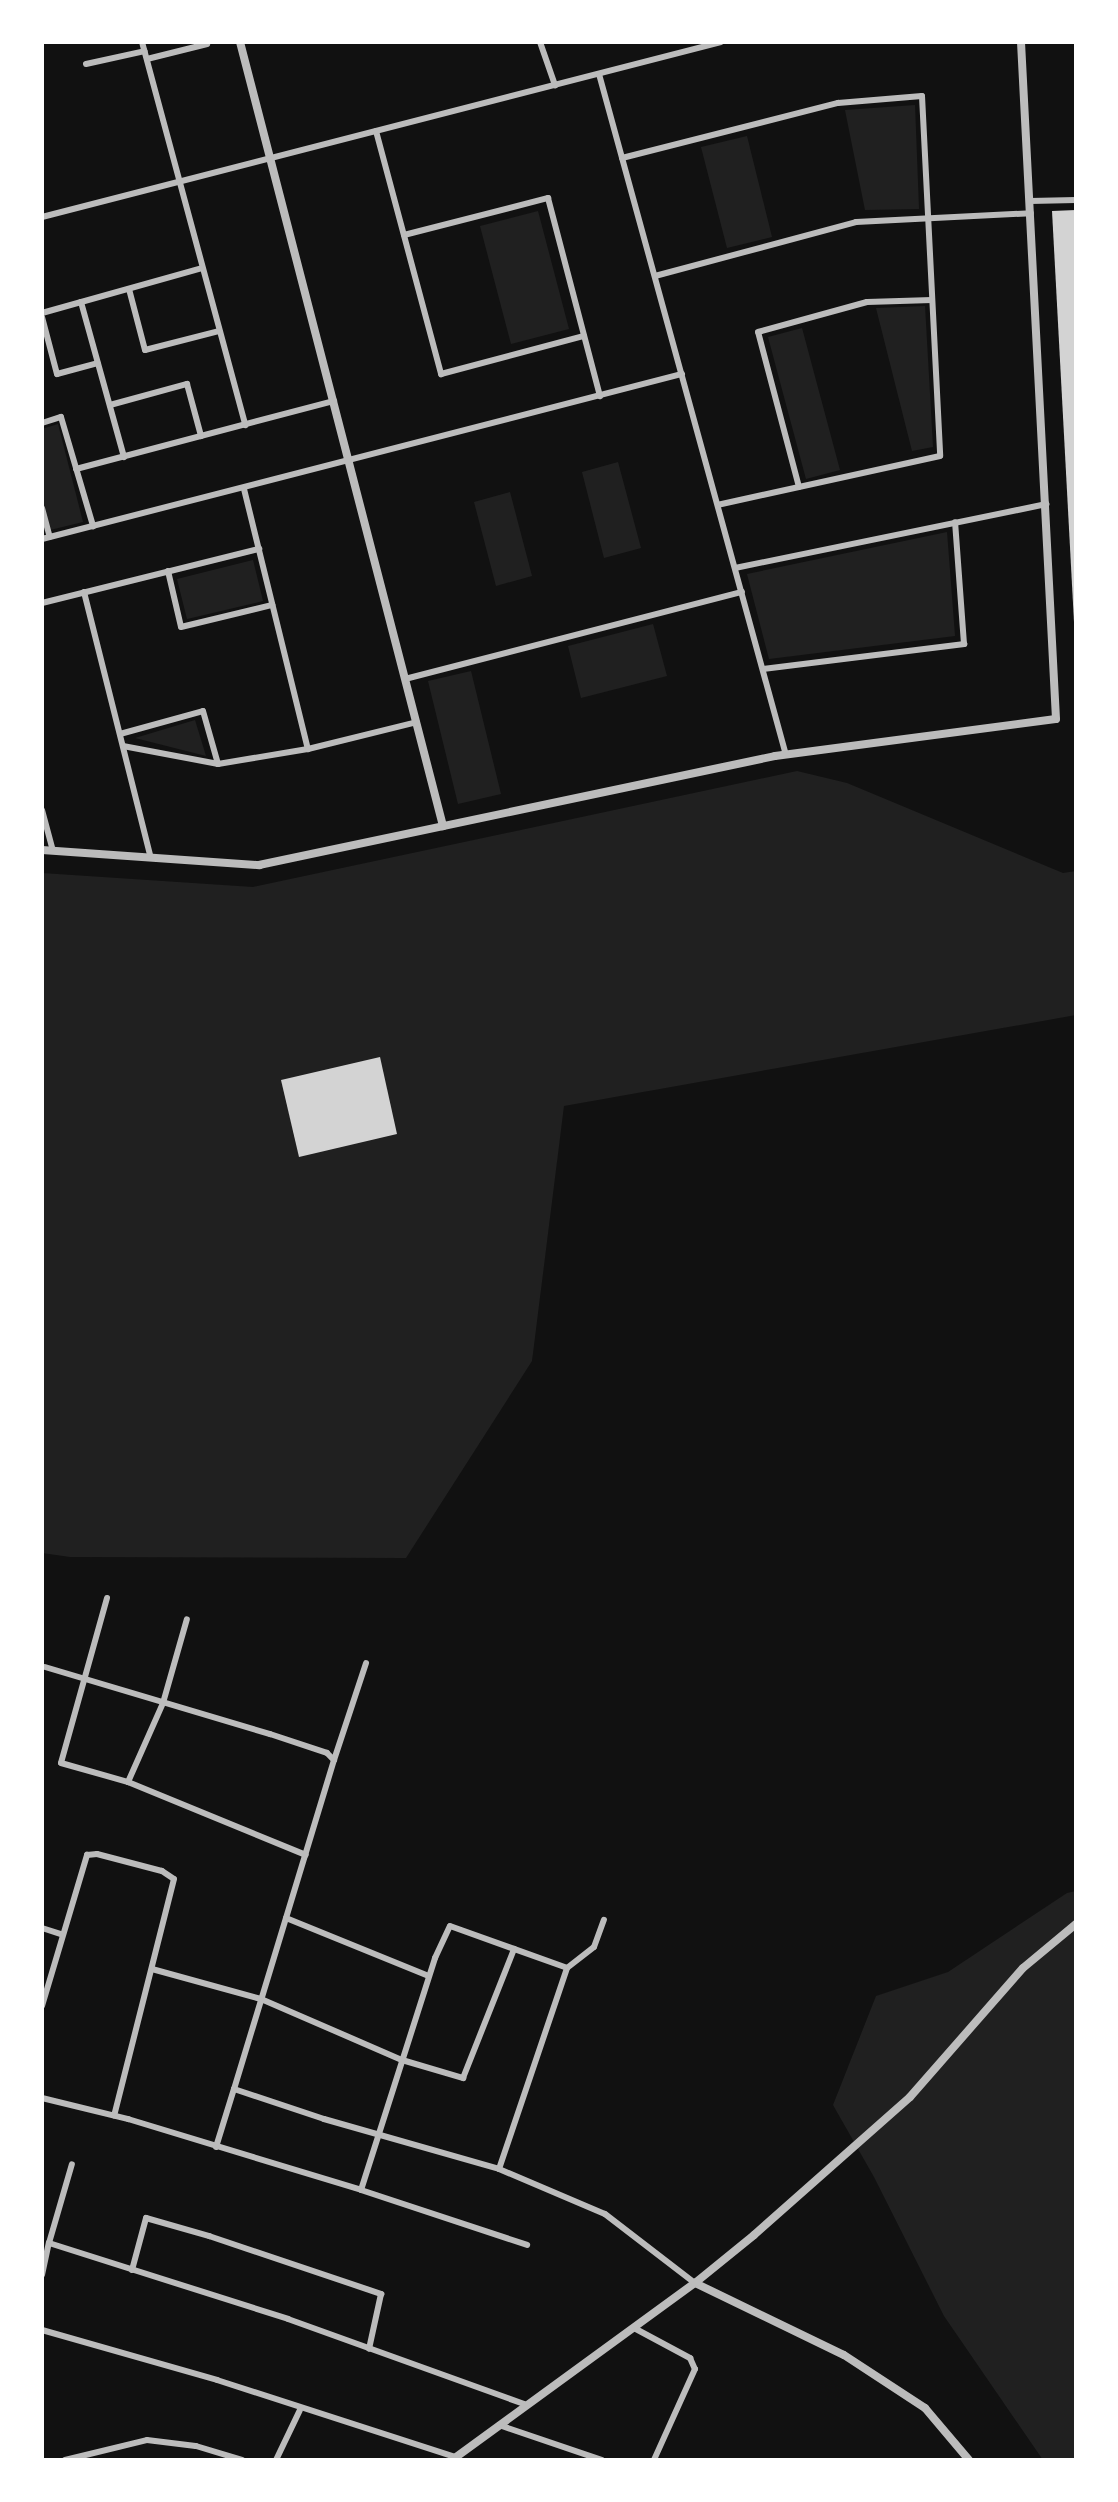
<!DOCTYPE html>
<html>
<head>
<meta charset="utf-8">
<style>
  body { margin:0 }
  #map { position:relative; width:1118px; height:2502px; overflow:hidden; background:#111; font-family:Lato,sans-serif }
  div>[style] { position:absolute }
  .green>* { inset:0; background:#202020 }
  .building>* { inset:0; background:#d3d3d3 }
  .minor>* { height:6px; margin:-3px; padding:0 3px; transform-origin:3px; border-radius:3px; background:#bcbcbc }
  .tertiary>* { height:8px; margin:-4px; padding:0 4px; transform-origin:4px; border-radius:4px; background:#bcbcbc }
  span { translate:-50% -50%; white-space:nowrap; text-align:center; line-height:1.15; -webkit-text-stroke:6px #fff; paint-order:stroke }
  .frame { position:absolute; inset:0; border:44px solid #fff; pointer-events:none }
</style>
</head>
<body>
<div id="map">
  <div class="green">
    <i style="clip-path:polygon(915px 105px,919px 209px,865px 210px,845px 110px)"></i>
    <i style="clip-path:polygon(747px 136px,772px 237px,727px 248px,701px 147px)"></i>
    <i style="clip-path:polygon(538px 211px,569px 329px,511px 344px,480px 226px)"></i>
    <i style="clip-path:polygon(925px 306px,933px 447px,912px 451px,876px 308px)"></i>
    <i style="clip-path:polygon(802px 328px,840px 470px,806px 479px,768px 337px)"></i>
    <i style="clip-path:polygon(58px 424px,83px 522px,42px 532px,42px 429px)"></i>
    <i style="clip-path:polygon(618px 462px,641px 548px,604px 558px,582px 472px)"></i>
    <i style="clip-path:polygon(510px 492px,532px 576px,496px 586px,474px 502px)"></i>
    <i style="clip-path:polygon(947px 532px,955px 636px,769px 659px,747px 574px)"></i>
    <i style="clip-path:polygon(253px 560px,263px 601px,187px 619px,177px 579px)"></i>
    <i style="clip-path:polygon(653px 624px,667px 676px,581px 698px,568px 646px)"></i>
    <i style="clip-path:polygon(471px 671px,501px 794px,458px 804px,428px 681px)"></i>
    <i style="clip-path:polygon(195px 720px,206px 756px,135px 738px)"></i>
    <i style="clip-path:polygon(797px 771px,847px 783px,1063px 873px,1076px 871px,1076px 1015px,564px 1106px,532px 1361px,406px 1558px,70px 1557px,42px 1553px,42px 873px,253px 887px)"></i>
    <i style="clip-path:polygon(1076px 1891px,1076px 2460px,1043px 2460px,944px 2316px,874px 2177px,833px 2105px,876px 1996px,948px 1972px,1067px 1893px)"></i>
  </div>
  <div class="building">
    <i style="clip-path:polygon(1076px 210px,1076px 622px,1074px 622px,1052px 211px)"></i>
    <i style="clip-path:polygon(380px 1057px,397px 1134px,299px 1157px,281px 1080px)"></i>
  </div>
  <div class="minor">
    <i style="left:142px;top:42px;width:397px;rotate:74.9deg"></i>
    <i style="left:540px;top:42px;width:46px;rotate:70.8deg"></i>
    <i style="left:147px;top:59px;width:62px;rotate:-14deg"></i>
    <i style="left:86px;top:64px;width:60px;rotate:-12.4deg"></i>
    <i style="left:599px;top:74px;width:706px;rotate:74.65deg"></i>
    <i style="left:376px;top:131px;width:252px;rotate:75deg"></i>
    <i style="left:441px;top:374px;width:148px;rotate:-14.9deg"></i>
    <i style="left:622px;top:158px;width:223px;rotate:-14.3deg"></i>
    <i style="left:838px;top:103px;width:84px;rotate:-4.8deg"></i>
    <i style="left:922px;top:96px;width:360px;rotate:87.1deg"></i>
    <i style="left:940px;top:456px;width:227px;rotate:167.6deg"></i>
    <i style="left:1030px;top:201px;width:46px;rotate:-1.2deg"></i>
    <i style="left:42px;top:217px;width:701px;rotate:-14.45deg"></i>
    <i style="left:404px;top:235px;width:149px;rotate:-14.4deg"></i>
    <i style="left:548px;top:198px;width:205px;rotate:75.3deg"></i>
    <i style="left:655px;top:276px;width:208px;rotate:-15deg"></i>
    <i style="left:856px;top:222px;width:175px;rotate:-2.9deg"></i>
    <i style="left:129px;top:289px;width:63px;rotate:75.3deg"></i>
    <i style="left:145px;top:350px;width:76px;rotate:-14.4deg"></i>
    <i style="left:81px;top:302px;width:161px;rotate:74.5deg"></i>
    <i style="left:42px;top:313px;width:166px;rotate:-15.7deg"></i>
    <i style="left:42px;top:317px;width:59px;rotate:75.3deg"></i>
    <i style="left:57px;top:374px;width:42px;rotate:-15deg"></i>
    <i style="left:110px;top:405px;width:80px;rotate:-15.3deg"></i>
    <i style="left:187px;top:384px;width:54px;rotate:74.9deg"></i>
    <i style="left:42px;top:423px;width:20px;rotate:-18deg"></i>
    <i style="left:61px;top:417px;width:114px;rotate:73.6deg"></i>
    <i style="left:76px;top:469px;width:267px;rotate:-14.8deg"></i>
    <i style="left:799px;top:487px;width:160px;rotate:-104.8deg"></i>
    <i style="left:758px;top:332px;width:113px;rotate:-15.4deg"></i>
    <i style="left:867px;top:302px;width:65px;rotate:-1.8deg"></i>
    <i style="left:244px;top:489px;width:268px;rotate:76.2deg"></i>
    <i style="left:42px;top:508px;width:30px;rotate:75deg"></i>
    <i style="left:42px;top:539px;width:661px;rotate:-14.46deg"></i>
    <i style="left:735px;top:568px;width:318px;rotate:-11.6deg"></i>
    <i style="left:168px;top:571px;width:57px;rotate:76.9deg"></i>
    <i style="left:181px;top:627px;width:94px;rotate:-13.6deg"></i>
    <i style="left:84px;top:592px;width:274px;rotate:75.9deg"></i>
    <i style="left:42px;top:603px;width:224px;rotate:-14deg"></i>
    <i style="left:763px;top:669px;width:203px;rotate:-7.1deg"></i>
    <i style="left:964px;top:644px;width:122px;rotate:-94.2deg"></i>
    <i style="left:405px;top:679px;width:348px;rotate:-14.5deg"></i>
    <i style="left:120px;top:734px;width:86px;rotate:-15.5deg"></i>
    <i style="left:203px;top:711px;width:55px;rotate:74.2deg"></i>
    <i style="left:123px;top:746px;width:97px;rotate:10.7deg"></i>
    <i style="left:218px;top:764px;width:91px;rotate:-9.5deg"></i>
    <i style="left:308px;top:749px;width:112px;rotate:-13.9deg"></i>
    <i style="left:42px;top:810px;width:42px;rotate:75deg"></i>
    <i style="left:107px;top:1598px;width:171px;rotate:105.6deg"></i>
    <i style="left:61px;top:1763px;width:70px;rotate:15.8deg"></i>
    <i style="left:128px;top:1782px;width:192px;rotate:22.3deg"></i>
    <i style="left:45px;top:1667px;width:235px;rotate:16.6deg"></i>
    <i style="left:270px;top:1734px;width:60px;rotate:18.4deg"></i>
    <i style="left:327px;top:1753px;width:10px;rotate:45deg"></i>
    <i style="left:334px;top:1760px;width:344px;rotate:106.9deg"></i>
    <i style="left:334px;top:1760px;width:102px;rotate:-71.7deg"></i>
    <i style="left:128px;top:1782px;width:86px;rotate:-66.1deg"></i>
    <i style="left:163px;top:1703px;width:87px;rotate:-74.1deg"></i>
    <i style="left:286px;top:1918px;width:154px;rotate:22.1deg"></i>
    <i style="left:42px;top:1928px;width:20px;rotate:18deg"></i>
    <i style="left:152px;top:1969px;width:113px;rotate:15.4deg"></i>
    <i style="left:261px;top:1999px;width:154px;rotate:23.4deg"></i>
    <i style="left:402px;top:2060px;width:64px;rotate:16.4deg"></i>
    <i style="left:463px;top:2078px;width:139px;rotate:-68.4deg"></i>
    <i style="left:42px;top:2006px;width:158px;rotate:-73.4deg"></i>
    <i style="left:87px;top:1855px;width:10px;rotate:-6deg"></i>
    <i style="left:97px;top:1854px;width:67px;rotate:14.7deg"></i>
    <i style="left:162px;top:1871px;width:14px;rotate:34deg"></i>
    <i style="left:174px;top:1879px;width:244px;rotate:104.2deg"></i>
    <i style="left:42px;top:2098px;width:89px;rotate:13.7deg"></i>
    <i style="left:128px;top:2119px;width:244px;rotate:16.9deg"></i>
    <i style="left:361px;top:2190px;width:244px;rotate:-72.3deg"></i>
    <i style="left:435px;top:1958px;width:35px;rotate:-65deg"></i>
    <i style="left:450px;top:1926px;width:124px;rotate:19.7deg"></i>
    <i style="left:567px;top:1968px;width:34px;rotate:-38deg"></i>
    <i style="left:594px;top:1947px;width:29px;rotate:-70deg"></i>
    <i style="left:216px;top:2147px;width:61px;rotate:-72.8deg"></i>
    <i style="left:234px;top:2089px;width:95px;rotate:18.4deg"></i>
    <i style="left:324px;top:2119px;width:182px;rotate:15.9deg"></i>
    <i style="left:499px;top:2169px;width:115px;rotate:23deg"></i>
    <i style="left:605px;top:2214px;width:113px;rotate:37.5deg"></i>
    <i style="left:499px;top:2169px;width:212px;rotate:-71.3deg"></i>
    <i style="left:361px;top:2190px;width:175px;rotate:18.3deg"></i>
    <i style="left:49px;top:2243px;width:82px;rotate:-73.8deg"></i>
    <i style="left:132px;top:2270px;width:54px;rotate:-74.9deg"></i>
    <i style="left:146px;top:2218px;width:66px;rotate:15.9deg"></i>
    <i style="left:209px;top:2236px;width:182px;rotate:18.6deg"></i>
    <i style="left:381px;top:2294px;width:56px;rotate:102.3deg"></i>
    <i style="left:42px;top:2275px;width:33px;rotate:-78deg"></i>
    <i style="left:49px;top:2243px;width:251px;rotate:17.6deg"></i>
    <i style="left:288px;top:2319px;width:254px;rotate:19.8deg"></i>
    <i style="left:634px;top:2328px;width:64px;rotate:28.2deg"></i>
    <i style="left:690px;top:2358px;width:12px;rotate:66deg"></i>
    <i style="left:695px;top:2369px;width:100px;rotate:114.3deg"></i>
    <i style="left:42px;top:2330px;width:182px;rotate:15.9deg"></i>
    <i style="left:217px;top:2380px;width:250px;rotate:17.9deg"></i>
    <i style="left:499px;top:2425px;width:109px;rotate:18.8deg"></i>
    <i style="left:65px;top:2460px;width:84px;rotate:-13.7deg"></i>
    <i style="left:147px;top:2440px;width:49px;rotate:7deg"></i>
    <i style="left:196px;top:2446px;width:48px;rotate:16.9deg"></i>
    <i style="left:276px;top:2460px;width:55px;rotate:-64.4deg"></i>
  </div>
  <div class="tertiary">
    <i style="left:240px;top:42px;width:810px;rotate:75.48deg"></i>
    <i style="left:42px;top:850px;width:218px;rotate:4deg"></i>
    <i style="left:259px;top:865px;width:527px;rotate:-11.93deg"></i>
    <i style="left:775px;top:756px;width:283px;rotate:-7.5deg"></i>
    <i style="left:1056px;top:719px;width:678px;rotate:-92.96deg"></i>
    <i style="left:695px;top:2283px;width:165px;rotate:25.8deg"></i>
    <i style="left:844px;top:2355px;width:97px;rotate:33.2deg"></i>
    <i style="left:925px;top:2408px;width:68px;rotate:49.8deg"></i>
    <i style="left:452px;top:2460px;width:301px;rotate:-36.1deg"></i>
    <i style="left:695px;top:2283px;width:76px;rotate:-39.1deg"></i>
    <i style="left:754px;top:2235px;width:208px;rotate:-41.5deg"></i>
    <i style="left:910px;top:2097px;width:171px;rotate:-48.8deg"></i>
    <i style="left:1023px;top:1968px;width:69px;rotate:-39.7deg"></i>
  </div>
  <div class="frame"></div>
</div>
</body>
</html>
